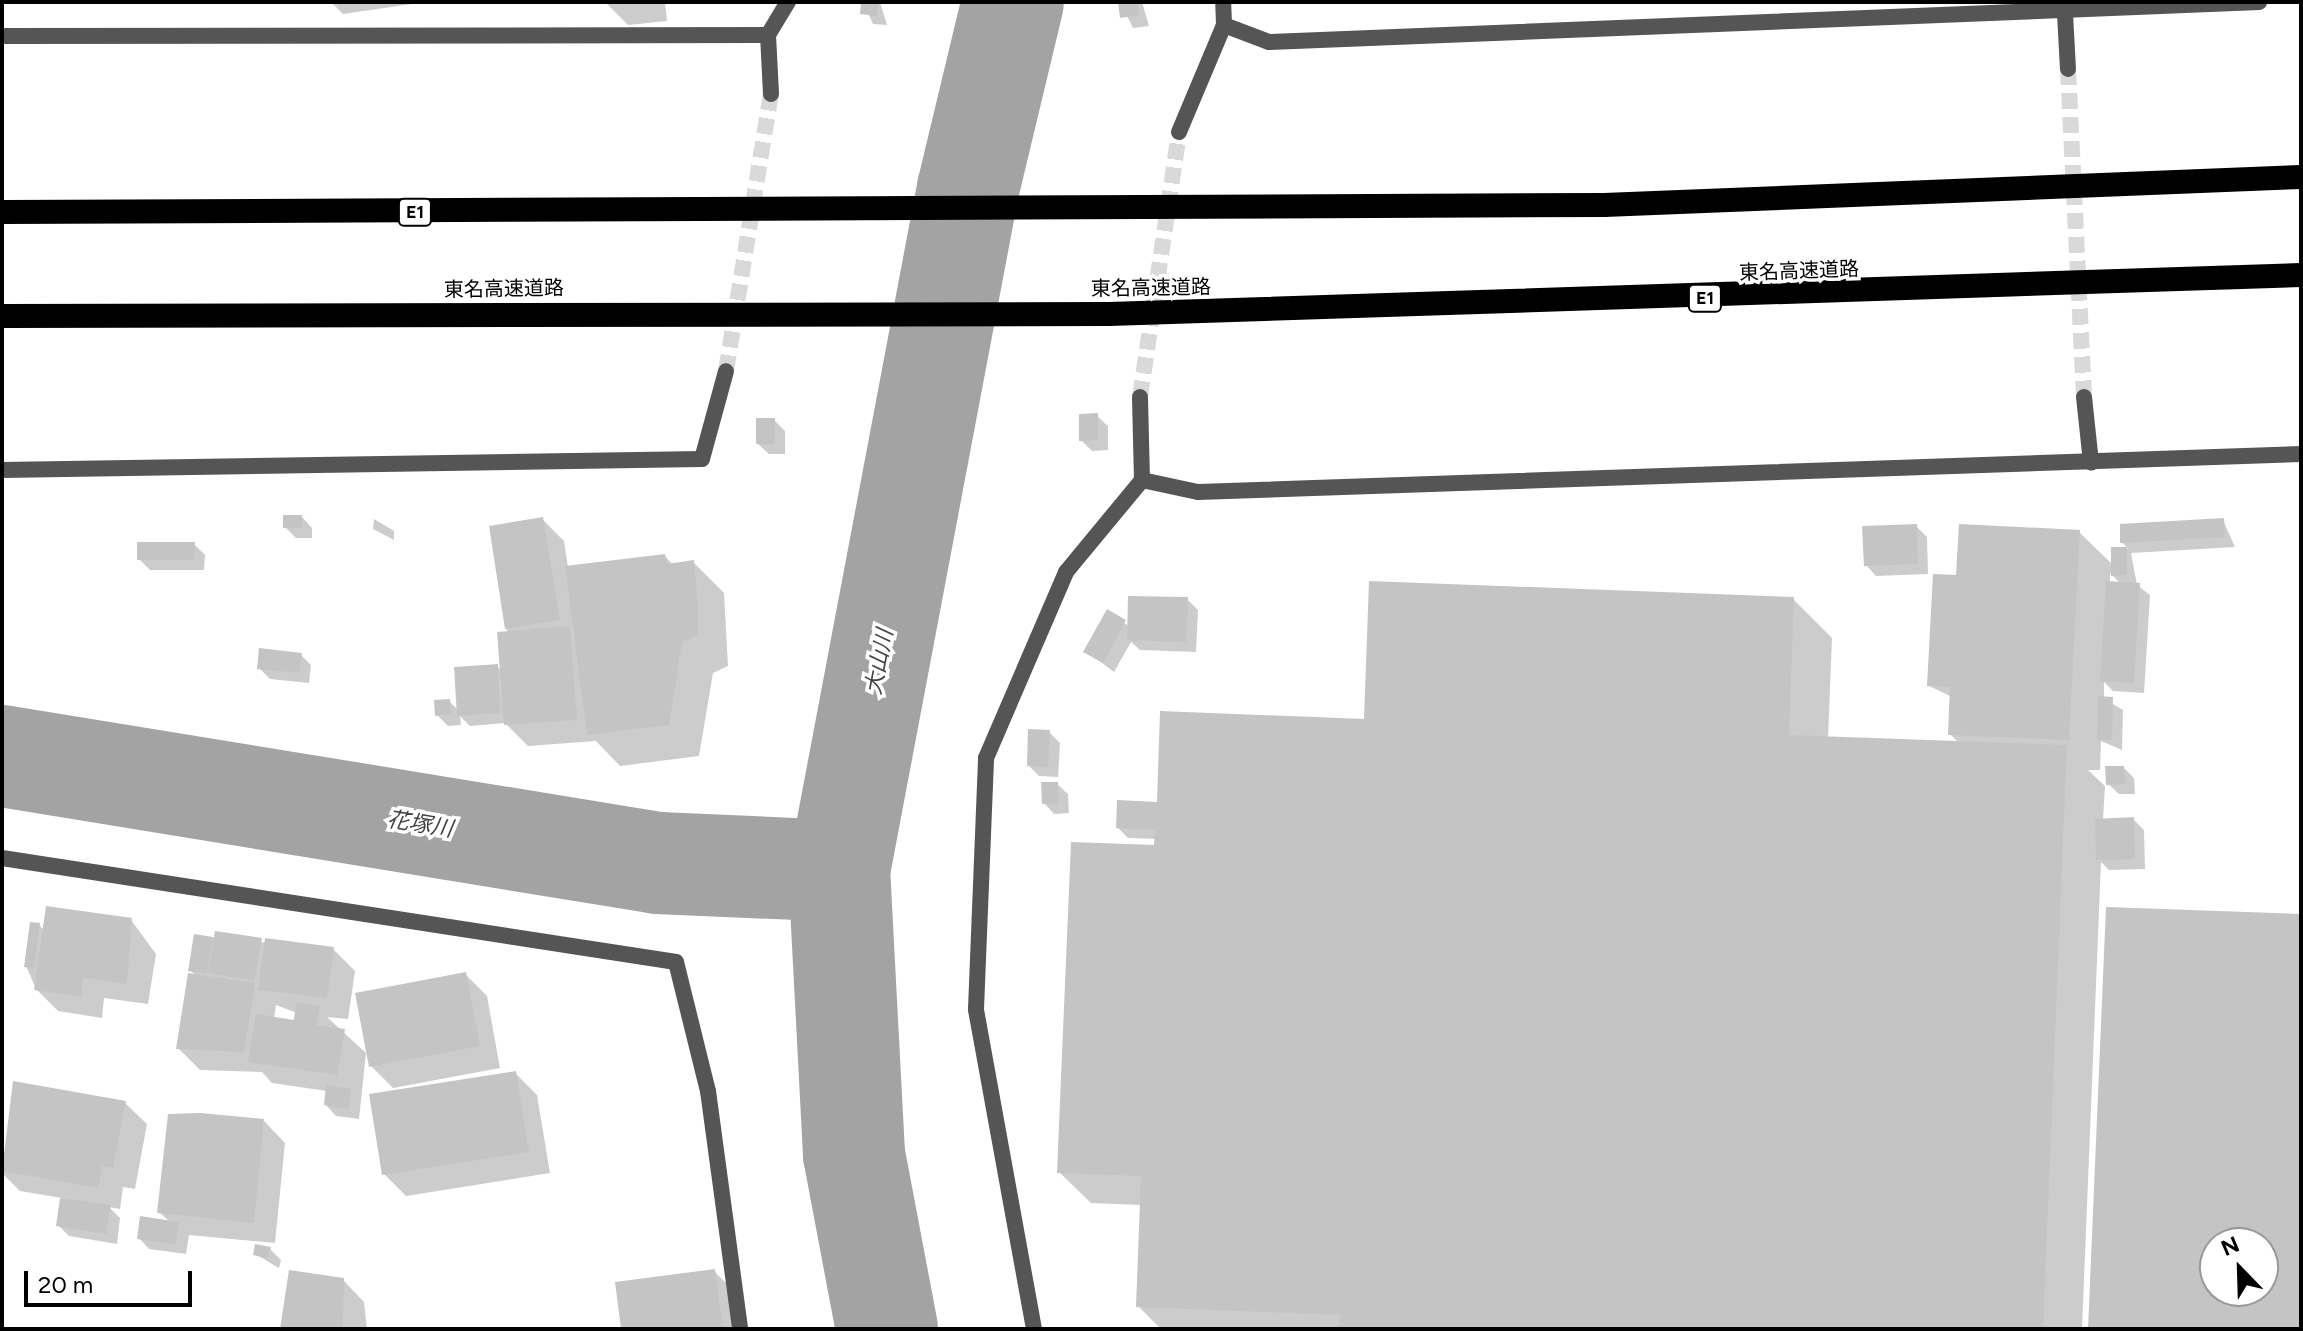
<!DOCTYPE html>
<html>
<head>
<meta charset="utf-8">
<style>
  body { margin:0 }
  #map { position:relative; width:2303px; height:1331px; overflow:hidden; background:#fff; font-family:Figtree,"Noto Sans JP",sans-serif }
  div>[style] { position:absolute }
  .shadow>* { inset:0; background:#0003 }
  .river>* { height:102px; margin:-51px; padding:0 51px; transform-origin:51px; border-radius:51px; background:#a3a3a3 }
  .building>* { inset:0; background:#c4c4c4 }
  .minor-tunnel>* { height:16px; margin-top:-8px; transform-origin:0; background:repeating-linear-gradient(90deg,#d9d9d9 0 16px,transparent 0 24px) }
  .minor>* { height:16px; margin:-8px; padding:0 8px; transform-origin:8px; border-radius:8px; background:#555 }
  .motorway>* { height:24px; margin:-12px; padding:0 12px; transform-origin:12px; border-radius:12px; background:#000 }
  span { translate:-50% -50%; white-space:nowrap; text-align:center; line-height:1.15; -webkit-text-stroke:7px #fff; paint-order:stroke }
  .shield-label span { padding:2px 6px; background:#fff; border:2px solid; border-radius:6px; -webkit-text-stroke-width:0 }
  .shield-label { font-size:18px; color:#000; font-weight:700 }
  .street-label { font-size:20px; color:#000 }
  .water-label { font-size:22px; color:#444; font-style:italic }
  .frame { position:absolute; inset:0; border:4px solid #000; pointer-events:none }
  .north { position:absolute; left:2199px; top:1227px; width:80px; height:80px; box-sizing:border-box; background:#fff; border:2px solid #999; border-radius:50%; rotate:337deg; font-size:22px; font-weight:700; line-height:32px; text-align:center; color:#000 }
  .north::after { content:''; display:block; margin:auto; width:28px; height:36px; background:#000; clip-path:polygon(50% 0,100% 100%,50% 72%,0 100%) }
  .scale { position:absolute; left:24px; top:1271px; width:168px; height:36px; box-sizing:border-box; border:4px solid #000; border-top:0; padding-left:10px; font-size:24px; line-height:28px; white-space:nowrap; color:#000; -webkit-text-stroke:6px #fff; paint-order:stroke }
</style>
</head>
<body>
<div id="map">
  <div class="shadow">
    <i style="clip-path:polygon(331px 2px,426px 2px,343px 14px)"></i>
    <i style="clip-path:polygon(605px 2px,665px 2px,667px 21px,628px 25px)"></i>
    <i style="clip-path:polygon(863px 2px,880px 2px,887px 25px,873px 24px)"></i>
    <i style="clip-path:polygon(1120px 2px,1142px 2px,1149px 26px,1133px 28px)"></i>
    <i style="clip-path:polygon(1097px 416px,1108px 426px,1108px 450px,1092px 451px,1081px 440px)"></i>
    <i style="clip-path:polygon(774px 420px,785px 431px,785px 454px,769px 454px,758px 444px)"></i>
    <i style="clip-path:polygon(302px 517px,312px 528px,312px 538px,296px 538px,285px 527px)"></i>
    <i style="clip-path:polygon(374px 519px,394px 531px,394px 540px,373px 529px)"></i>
    <i style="clip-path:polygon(542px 519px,564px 541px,568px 568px,665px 556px,673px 565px,693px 562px,724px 593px,728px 666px,713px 673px,699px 756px,620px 766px,596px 741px,528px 746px,505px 723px,470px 726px,460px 716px,461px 725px,448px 726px,437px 715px,449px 701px,459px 711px,497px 666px,502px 672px,507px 628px)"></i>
    <i style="clip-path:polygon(evenodd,2223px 520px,2235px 547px,2131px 553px,2137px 585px,2150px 595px,2144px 693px,2113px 691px,2104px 682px,2104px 699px,2123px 710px,2122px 750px,2101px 741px,2100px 770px,2088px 770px,2105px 786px,2103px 820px,2133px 819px,2144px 830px,2145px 869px,2109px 870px,2101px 862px,2082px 1329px,1161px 1329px,1138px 1306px,1142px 1205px,1091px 1203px,1059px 1172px,1156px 848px,1157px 839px,1128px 838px,1118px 828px,1158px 804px,1366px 721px,1793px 599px,1832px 638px,1828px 738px,1959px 743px,1950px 734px,1952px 697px,1929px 686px,1955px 576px,2079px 532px,2113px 565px,2113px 549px,2128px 549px,2122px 542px,2223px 520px,2110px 573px,2121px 584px,2110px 583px,2110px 573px)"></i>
    <i style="clip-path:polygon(1916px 526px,1927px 537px,1928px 574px,1876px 576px,1866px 565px)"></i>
    <i style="clip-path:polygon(194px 544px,205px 555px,204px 570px,150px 570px,139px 559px)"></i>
    <i style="clip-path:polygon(1187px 599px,1198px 610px,1196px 652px,1140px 650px,1131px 642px,1114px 672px,1086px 651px,1108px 612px,1129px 626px)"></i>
    <i style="clip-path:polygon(301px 655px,311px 665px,309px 683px,270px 679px,259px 668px)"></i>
    <i style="clip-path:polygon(1049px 732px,1060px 743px,1058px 777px,1039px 776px,1029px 766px)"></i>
    <i style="clip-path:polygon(2124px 768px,2134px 778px,2135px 794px,2119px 794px,2108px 784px)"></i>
    <i style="clip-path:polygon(1057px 784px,1068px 794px,1069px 813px,1054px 814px,1044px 803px)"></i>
    <i style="clip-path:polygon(131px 920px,156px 954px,148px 1004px,104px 998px,102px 1018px,58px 1011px,36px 989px,26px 966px,39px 925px,45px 931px)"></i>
    <i style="clip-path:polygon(evenodd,196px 936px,333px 949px,355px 971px,348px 1019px,327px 1017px,366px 1053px,359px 1119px,336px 1116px,326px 1105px,327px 1091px,272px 1083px,262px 1072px,200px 1070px,178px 1048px,196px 976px,190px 970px,196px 936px,276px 1005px,297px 1013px,296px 1023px,274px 1019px,276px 1005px)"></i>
    <i style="clip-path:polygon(465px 974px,487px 996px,500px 1068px,393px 1088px,371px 1066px)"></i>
    <i style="clip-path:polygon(515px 1073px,537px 1095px,550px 1173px,406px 1196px,384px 1174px)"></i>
    <i style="clip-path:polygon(14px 1083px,125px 1103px,147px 1124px,135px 1189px,123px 1187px,120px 1209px,109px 1207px,120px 1218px,117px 1244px,69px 1236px,58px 1225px,62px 1198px,20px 1191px,2px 1173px)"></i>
    <i style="clip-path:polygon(264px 1121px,285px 1143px,275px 1243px,189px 1235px,186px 1254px,149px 1249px,139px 1238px,170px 1222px,159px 1212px)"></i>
    <i style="clip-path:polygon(270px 1249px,281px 1260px,279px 1268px,255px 1254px)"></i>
    <i style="clip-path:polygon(714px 1271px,736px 1293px,739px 1329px,623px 1329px)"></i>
    <i style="clip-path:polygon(343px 1280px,364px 1302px,367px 1329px,282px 1329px)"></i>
  </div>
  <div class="river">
    <i style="left:2px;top:756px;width:665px;rotate:9.26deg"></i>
    <i style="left:658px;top:863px;width:181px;rotate:2.5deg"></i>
    <i style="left:887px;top:1329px;width:178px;rotate:-100.7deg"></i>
    <i style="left:854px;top:1154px;width:283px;rotate:-93deg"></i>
    <i style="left:839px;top:871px;width:694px;rotate:-79.29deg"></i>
    <i style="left:968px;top:189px;width:192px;rotate:-76.5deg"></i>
  </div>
  <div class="building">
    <i style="clip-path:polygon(861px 2px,878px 2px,877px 16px,860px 14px)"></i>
    <i style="clip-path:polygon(1118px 2px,1137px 2px,1139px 15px,1120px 18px)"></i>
    <i style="clip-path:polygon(1098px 413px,1098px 440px,1079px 441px,1079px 414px)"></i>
    <i style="clip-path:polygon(756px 418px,775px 418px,775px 444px,756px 444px)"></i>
    <i style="clip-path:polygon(283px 515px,302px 515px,302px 528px,283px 528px)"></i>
    <i style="clip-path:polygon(543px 517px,560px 620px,505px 629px,489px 526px)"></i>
    <i style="clip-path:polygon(2224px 518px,2225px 537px,2120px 543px,2120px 524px)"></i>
    <i style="clip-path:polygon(1917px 524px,1918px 564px,1864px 566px,1862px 526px)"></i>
    <i style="clip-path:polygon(1959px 524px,2080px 530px,2069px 740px,1948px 735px,1950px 687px,1927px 686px,1933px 574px,1956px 575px)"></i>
    <i style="clip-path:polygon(137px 542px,195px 542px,194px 560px,137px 560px)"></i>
    <i style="clip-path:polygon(2111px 547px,2127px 547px,2127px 575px,2111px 576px)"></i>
    <i style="clip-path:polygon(665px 554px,667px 564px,694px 560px,698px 607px,698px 635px,682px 642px,669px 725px,587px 735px,565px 566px)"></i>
    <i style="clip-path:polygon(1369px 581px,1794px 597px,1789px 735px,2067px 745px,2043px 1329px,1339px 1329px,1340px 1315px,1136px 1307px,1141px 1176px,1057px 1173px,1071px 842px,1154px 845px,1155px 830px,1116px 828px,1117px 800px,1157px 802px,1160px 711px,1364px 719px)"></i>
    <i style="clip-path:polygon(2106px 581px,2140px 583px,2134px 683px,2100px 681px)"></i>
    <i style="clip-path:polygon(1128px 596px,1188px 597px,1186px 642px,1127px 640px)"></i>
    <i style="clip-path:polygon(1107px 609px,1126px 620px,1103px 663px,1083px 652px)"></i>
    <i style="clip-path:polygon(570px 626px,577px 720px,504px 725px,497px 632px)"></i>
    <i style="clip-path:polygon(259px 648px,302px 653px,299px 673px,257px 669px)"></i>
    <i style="clip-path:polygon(498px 664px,500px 713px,457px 716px,454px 667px)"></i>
    <i style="clip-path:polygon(2098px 696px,2113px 697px,2112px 740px,2097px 740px)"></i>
    <i style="clip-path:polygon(450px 699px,451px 714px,435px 716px,434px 700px)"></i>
    <i style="clip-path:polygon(1028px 729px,1050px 730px,1048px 767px,1027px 766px)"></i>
    <i style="clip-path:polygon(2105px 766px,2124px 766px,2125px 784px,2106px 785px)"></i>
    <i style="clip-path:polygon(1041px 782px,1058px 782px,1059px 803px,1042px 804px)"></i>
    <i style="clip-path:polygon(2134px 817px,2135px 859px,2096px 860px,2095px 819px)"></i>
    <i style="clip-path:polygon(46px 906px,132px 918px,127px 984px,83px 978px,81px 997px,34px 990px)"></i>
    <i style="clip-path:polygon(evenodd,2106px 907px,2301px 914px,2301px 1329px,2088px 1329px,2106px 907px,2215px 1243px,2263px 1243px,2263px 1291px,2215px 1291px,2215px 1243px)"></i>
    <i style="clip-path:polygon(30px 922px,40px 923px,34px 969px,24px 967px)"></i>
    <i style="clip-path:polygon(215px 931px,262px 938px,254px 981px,208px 973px)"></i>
    <i style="clip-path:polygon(194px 934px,213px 937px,207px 974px,188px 971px)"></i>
    <i style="clip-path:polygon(265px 938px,334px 947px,327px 998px,258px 990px)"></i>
    <i style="clip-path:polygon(466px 972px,480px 1046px,369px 1067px,355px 993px)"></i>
    <i style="clip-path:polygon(188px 973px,255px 983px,244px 1052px,176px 1049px)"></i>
    <i style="clip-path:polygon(296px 1002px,320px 1006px,316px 1025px,345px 1029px,337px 1075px,248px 1062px,256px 1014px,294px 1020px)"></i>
    <i style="clip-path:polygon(516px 1071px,529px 1152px,382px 1175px,369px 1094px)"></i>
    <i style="clip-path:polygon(13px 1081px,126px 1101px,113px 1168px,102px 1166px,98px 1188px,2px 1171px)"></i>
    <i style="clip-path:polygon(326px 1085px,351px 1089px,349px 1109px,324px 1105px)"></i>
    <i style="clip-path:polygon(201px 1113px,264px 1119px,254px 1223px,157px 1213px,168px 1114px)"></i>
    <i style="clip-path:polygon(60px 1198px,111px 1205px,106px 1234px,56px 1226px)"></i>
    <i style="clip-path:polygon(140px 1216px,179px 1222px,176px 1245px,137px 1239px)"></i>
    <i style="clip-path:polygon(255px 1244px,271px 1247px,268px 1258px,253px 1255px)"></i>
    <i style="clip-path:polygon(715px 1269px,723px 1329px,621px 1329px,615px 1282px)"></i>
    <i style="clip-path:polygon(289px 1270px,344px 1278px,343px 1329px,280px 1329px)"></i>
  </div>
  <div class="minor-tunnel">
    <i style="left:2068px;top:69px;width:328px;rotate:87.2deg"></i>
    <i style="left:726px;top:371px;width:281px;rotate:-80.8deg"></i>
    <i style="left:1140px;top:397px;width:268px;rotate:-81.6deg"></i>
  </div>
  <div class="minor">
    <i style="left:2065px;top:14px;width:55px;rotate:86.9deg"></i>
    <i style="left:1224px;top:25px;width:48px;rotate:20.7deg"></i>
    <i style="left:1269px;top:42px;width:991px;rotate:-2.31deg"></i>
    <i style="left:2px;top:36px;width:766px;rotate:-0.07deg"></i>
    <i style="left:771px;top:94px;width:59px;rotate:-92.9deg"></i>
    <i style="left:768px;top:35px;width:39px;rotate:-59deg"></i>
    <i style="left:1179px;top:132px;width:116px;rotate:-67.2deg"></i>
    <i style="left:1224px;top:25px;width:23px;rotate:-92deg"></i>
    <i style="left:2084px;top:397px;width:66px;rotate:83.9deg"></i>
    <i style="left:2px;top:470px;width:700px;rotate:-0.9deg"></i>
    <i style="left:702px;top:459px;width:91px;rotate:-74.7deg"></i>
    <i style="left:1142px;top:480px;width:57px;rotate:12.1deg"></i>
    <i style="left:1198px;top:492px;width:1104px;rotate:-1.97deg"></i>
    <i style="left:2px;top:858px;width:682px;rotate:8.77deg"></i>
    <i style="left:676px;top:962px;width:133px;rotate:76.1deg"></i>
    <i style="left:708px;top:1091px;width:240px;rotate:82.3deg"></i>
    <i style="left:1034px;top:1329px;width:325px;rotate:-100.3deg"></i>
    <i style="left:976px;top:1009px;width:251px;rotate:-87.7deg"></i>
    <i style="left:986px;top:758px;width:202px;rotate:-66.7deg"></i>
    <i style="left:1066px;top:572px;width:119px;rotate:-50.4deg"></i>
    <i style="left:1142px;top:480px;width:83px;rotate:-91.4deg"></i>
  </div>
  <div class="motorway">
    <i style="left:2px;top:212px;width:1602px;rotate:-0.25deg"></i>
    <i style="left:1604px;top:205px;width:698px;rotate:-2.3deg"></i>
    <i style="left:2px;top:316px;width:1107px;rotate:-0.1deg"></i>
    <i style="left:1109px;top:314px;width:1193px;rotate:-1.87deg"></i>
  </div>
  <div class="shield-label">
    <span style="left:415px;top:212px">E1</span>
    <span style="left:1705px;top:298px">E1</span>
  </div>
  <div class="street-label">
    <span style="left:1799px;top:271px;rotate:-2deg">東名高速道路</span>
    <span style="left:1151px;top:288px;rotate:-1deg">東名高速道路</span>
    <span style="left:504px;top:289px;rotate:-1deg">東名高速道路</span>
  </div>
  <div class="water-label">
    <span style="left:879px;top:662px;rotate:-79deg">大山川</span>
    <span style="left:420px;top:824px;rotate:9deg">花塚川</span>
  </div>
  <div class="frame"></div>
  <div class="north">N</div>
  <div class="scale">20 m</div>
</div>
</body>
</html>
